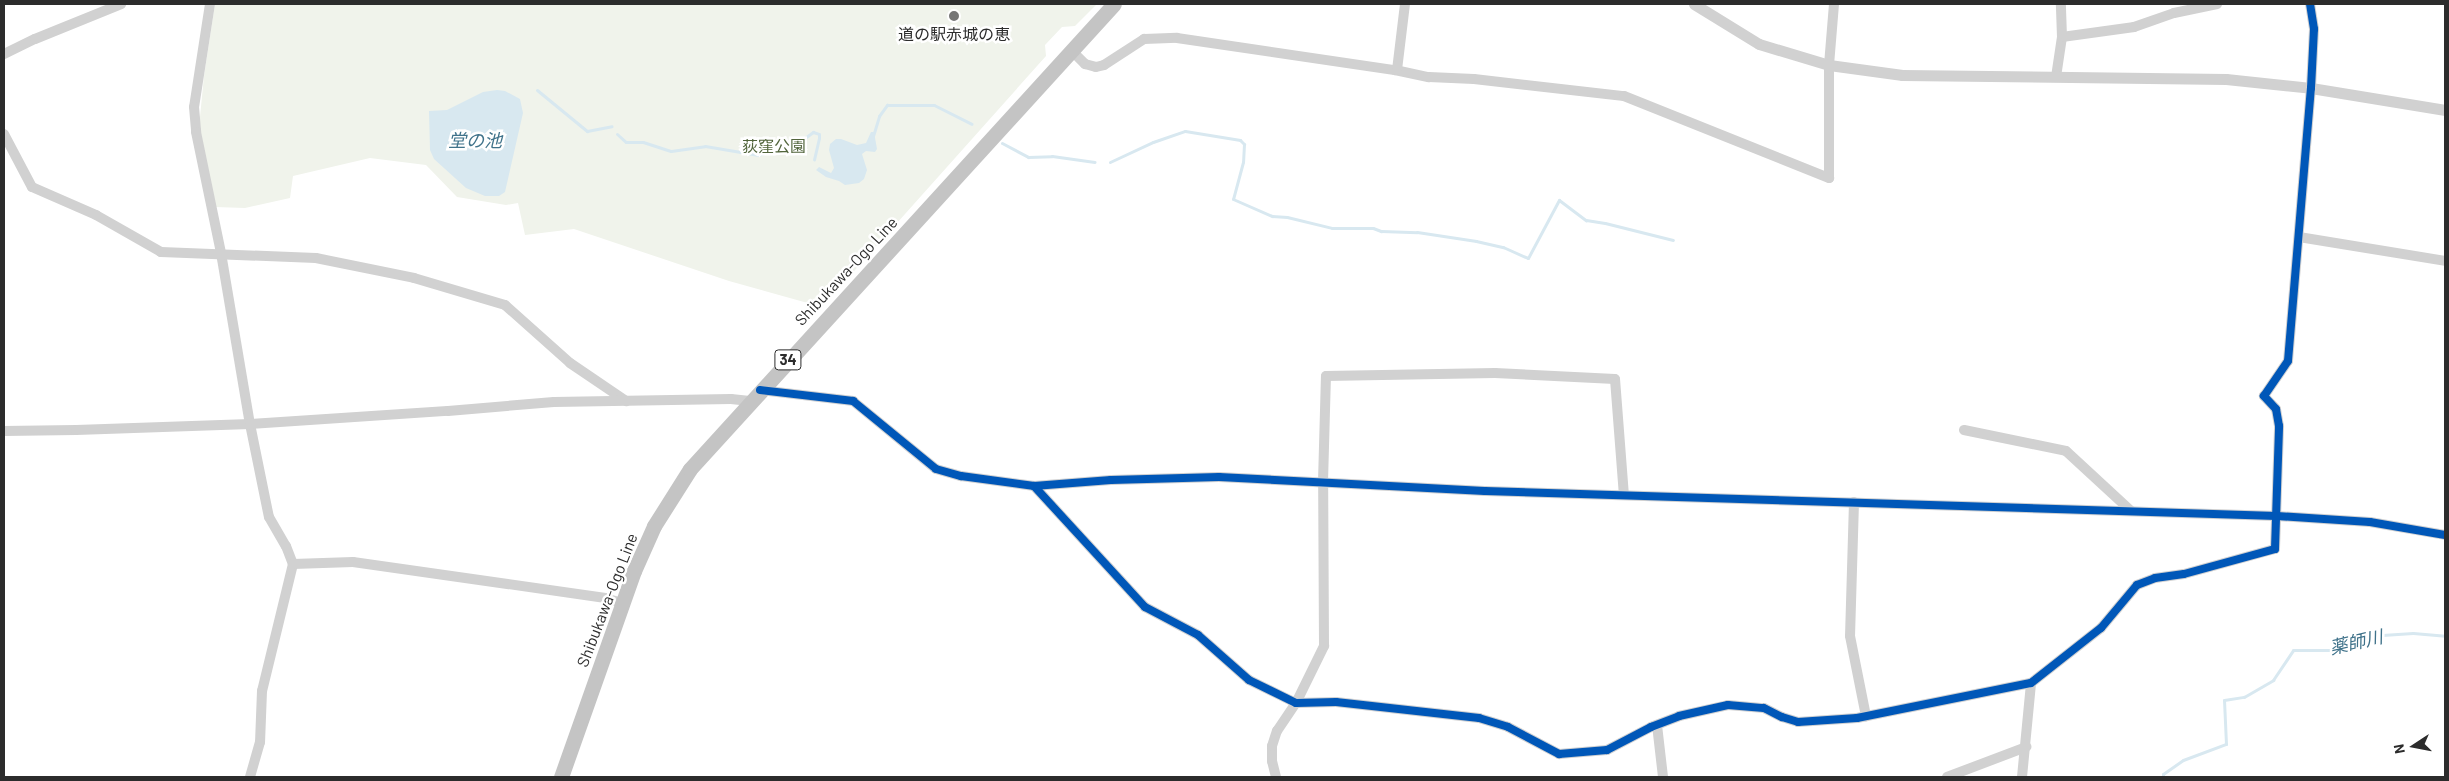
<!DOCTYPE html>
<html>
<head>
<meta charset="utf-8">
<style>
  body { margin:0 }
  #map { position:relative; width:2449px; height:781px; overflow:hidden; background:#fff; font-family:Barlow,"Noto Sans JP",sans-serif }
  div>[style] { position:absolute }
  .green>* { inset:0; background:#f0f3eb }
  .water>* { inset:0; background:#d8e8f0 }
  .stream>* { height:3px; margin:-1.5px; padding:0 1.5px; transform-origin:1.5px; border-radius:1.5px; background:#d8e8f0 }
  .minor>* { height:10px; margin:-5px; padding:0 5px; transform-origin:5px; border-radius:5px; background:#d1d1d1 }
  .tertiary>* { height:11px; margin:-5.5px; padding:0 5.5px; transform-origin:5.5px; border-radius:5.5px; background:#d1d1d1 }
  .primary>* { height:15px; margin:-7.5px; padding:0 7.5px; transform-origin:7.5px; border-radius:7.5px; background:#c4c4c4 }
  .cycleway>* { height:8px; margin:-4px; padding:0 4px; transform-origin:4px; border-radius:4px; background:#0057b8 }
  .dots>* { width:14px; height:14px; translate:-50% -50%; box-sizing:border-box; border:2px solid #fff; border-radius:50% }
  span { translate:-50% -50%; white-space:nowrap; text-align:center; line-height:1.15; -webkit-text-stroke:5px #fff; paint-order:stroke }
  .shield-label span { padding:1px 4px; background:#fff; border:1px solid; border-radius:4px; -webkit-text-stroke-width:0 }
  .shield-label { font-size:15px; color:#2c2c2c; font-weight:700 }
  .poi-label { font-size:16px; color:#2c2c2c }
  .park-label { font-size:16px; color:#52653c }
  .street-label { font-size:16px; color:#2c2c2c }
  .water-label { font-size:18px; color:#3f728a; font-style:italic }
  .frame { position:absolute; inset:0; border:5px solid #2c2c2c; pointer-events:none }
  .north { position:absolute; left:2389px; top:721px; width:50px; height:50px; -webkit-text-stroke:4px #fff; paint-order:stroke; rotate:259deg; font-size:14px; font-weight:700; line-height:20px; text-align:center; color:#2c2c2c }
  .north::after { content:''; display:block; margin:auto; width:18px; height:22px; background:#2c2c2c; clip-path:polygon(50% 0,100% 100%,50% 72%,0 100%) }
</style>
</head>
<body>
<div id="map">
  <div class="green">
    <i style="clip-path:polygon(215px 4px,1097px 4px,1075px 26px,1062px 27px,1045px 45px,1046px 56px,822px 307px,729px 281px,574px 229px,525px 235px,518px 203px,506px 205px,457px 197px,426px 165px,370px 158px,293px 176px,290px 198px,245px 208px,215px 207px,199px 127px,204px 76px)"></i>
  </div>
  <div class="water">
    <i style="clip-path:polygon(497px 90px,505px 91px,520px 99px,523px 113px,505px 192px,499px 196px,485px 196px,466px 188px,434px 159px,430px 150px,429px 111px,447px 110px,483px 92px)"></i>
    <i style="clip-path:polygon(871px 132px,874px 132px,877px 149px,875px 152px,866px 151px,862px 154px,867px 170px,864px 179px,859px 183px,845px 185px,839px 181px,826px 177px,816px 170px,819px 167px,831px 173px,834px 168px,829px 150px,830px 144px,836px 139px,841px 139px,857px 145px,866px 143px)"></i>
  </div>
  <div class="stream">
    <i style="left:537px;top:90px;width:65px;rotate:39.4deg"></i>
    <i style="left:587px;top:131px;width:25px;rotate:-11deg"></i>
    <i style="left:617px;top:134px;width:12px;rotate:42deg"></i>
    <i style="left:626px;top:142px;width:17px"></i>
    <i style="left:643px;top:142px;width:29px;rotate:18deg"></i>
    <i style="left:671px;top:151px;width:34px;rotate:-8deg"></i>
    <i style="left:705px;top:146px;width:54px;rotate:9.6deg"></i>
    <i style="left:758px;top:155px;width:46px;rotate:-18.8deg"></i>
    <i style="left:802px;top:140px;width:14px;rotate:-36deg"></i>
    <i style="left:813px;top:132px;width:6px;rotate:18deg"></i>
    <i style="left:819px;top:134px;width:4px;rotate:90deg"></i>
    <i style="left:819px;top:138px;width:22px;rotate:103deg"></i>
    <i style="left:873px;top:136px;width:21px;rotate:-73deg"></i>
    <i style="left:879px;top:116px;width:14px;rotate:-54deg"></i>
    <i style="left:887px;top:105px;width:47px"></i>
    <i style="left:934px;top:105px;width:42px;rotate:26.6deg"></i>
    <i style="left:1002px;top:143px;width:30px;rotate:28deg"></i>
    <i style="left:1028px;top:157px;width:24px;rotate:-2deg"></i>
    <i style="left:1052px;top:156px;width:43px;rotate:7.9deg"></i>
    <i style="left:1110px;top:162px;width:47px;rotate:-24.9deg"></i>
    <i style="left:1153px;top:142px;width:34px;rotate:-19deg"></i>
    <i style="left:1185px;top:131px;width:56px;rotate:9.3deg"></i>
    <i style="left:1240px;top:140px;width:6px;rotate:45deg"></i>
    <i style="left:1244px;top:144px;width:18px;rotate:93deg"></i>
    <i style="left:1243px;top:162px;width:38px;rotate:105deg"></i>
    <i style="left:1233px;top:199px;width:43px;rotate:23.6deg"></i>
    <i style="left:1272px;top:216px;width:15px;rotate:4deg"></i>
    <i style="left:1287px;top:217px;width:46px;rotate:13.7deg"></i>
    <i style="left:1332px;top:228px;width:41px"></i>
    <i style="left:1373px;top:228px;width:9px;rotate:21deg"></i>
    <i style="left:1381px;top:231px;width:36px;rotate:2deg"></i>
    <i style="left:1417px;top:232px;width:60px;rotate:8.7deg"></i>
    <i style="left:1476px;top:241px;width:28px;rotate:13deg"></i>
    <i style="left:1503px;top:247px;width:27px;rotate:24deg"></i>
    <i style="left:1528px;top:258px;width:66px;rotate:-61.9deg"></i>
    <i style="left:1559px;top:200px;width:34px;rotate:37deg"></i>
    <i style="left:1586px;top:220px;width:19px;rotate:9deg"></i>
    <i style="left:1605px;top:223px;width:70px;rotate:14deg"></i>
    <i style="left:2163px;top:777px;width:3px;rotate:-90deg"></i>
    <i style="left:2163px;top:774px;width:24px;rotate:-35deg"></i>
    <i style="left:2183px;top:760px;width:46px;rotate:-20.4deg"></i>
    <i style="left:2226px;top:744px;width:44px;rotate:-92.6deg"></i>
    <i style="left:2224px;top:700px;width:20px;rotate:-9deg"></i>
    <i style="left:2244px;top:697px;width:34px;rotate:-30deg"></i>
    <i style="left:2273px;top:680px;width:36px;rotate:-56deg"></i>
    <i style="left:2293px;top:650px;width:45px"></i>
    <i style="left:2338px;top:650px;width:32px;rotate:-26deg"></i>
    <i style="left:2367px;top:636px;width:46px;rotate:-3.7deg"></i>
    <i style="left:2413px;top:633px;width:32px;rotate:5deg"></i>
  </div>
  <div class="minor">
    <i style="left:210px;top:4px;width:104px;rotate:98.8deg"></i>
    <i style="left:194px;top:107px;width:25px;rotate:85deg"></i>
    <i style="left:196px;top:132px;width:124px;rotate:78.3deg"></i>
    <i style="left:221px;top:253px;width:173px;rotate:80.4deg"></i>
    <i style="left:250px;top:424px;width:95px;rotate:78.5deg"></i>
    <i style="left:269px;top:517px;width:34px;rotate:60deg"></i>
    <i style="left:286px;top:546px;width:19px;rotate:69deg"></i>
    <i style="left:293px;top:564px;width:131px;rotate:103.7deg"></i>
    <i style="left:262px;top:691px;width:51px;rotate:92.2deg"></i>
    <i style="left:260px;top:742px;width:36px;rotate:106deg"></i>
    <i style="left:2062px;top:37px;width:73px;rotate:-7.9deg"></i>
    <i style="left:2134px;top:27px;width:42px;rotate:-19.3deg"></i>
    <i style="left:2174px;top:13px;width:44px;rotate:-11.8deg"></i>
    <i style="left:1071px;top:50px;width:20px;rotate:45deg"></i>
    <i style="left:1085px;top:64px;width:11px;rotate:15deg"></i>
    <i style="left:1096px;top:67px;width:8px;rotate:-14deg"></i>
    <i style="left:1104px;top:65px;width:48px;rotate:-33deg"></i>
    <i style="left:1144px;top:39px;width:33px;rotate:-2deg"></i>
    <i style="left:1177px;top:38px;width:220px;rotate:8.4deg"></i>
    <i style="left:1395px;top:70px;width:35px;rotate:12deg"></i>
    <i style="left:1429px;top:77px;width:45px;rotate:2.5deg"></i>
    <i style="left:1474px;top:79px;width:151px;rotate:6.5deg"></i>
    <i style="left:1624px;top:96px;width:221px;rotate:21.8deg"></i>
    <i style="left:1829px;top:178px;width:113px;rotate:-90deg"></i>
    <i style="left:1829px;top:65px;width:61px;rotate:-85.3deg"></i>
    <i style="left:4px;top:54px;width:34px;rotate:-26deg"></i>
    <i style="left:35px;top:39px;width:93px;rotate:-22.1deg"></i>
    <i style="left:1397px;top:70px;width:66px;rotate:-83.1deg"></i>
    <i style="left:2056px;top:77px;width:40px;rotate:-81.5deg"></i>
    <i style="left:2062px;top:37px;width:33px;rotate:-92deg"></i>
    <i style="left:4px;top:134px;width:60px;rotate:62.2deg"></i>
    <i style="left:32px;top:187px;width:70px;rotate:23.6deg"></i>
    <i style="left:96px;top:215px;width:75px;rotate:29.6deg"></i>
    <i style="left:161px;top:252px;width:155px;rotate:2.2deg"></i>
    <i style="left:316px;top:258px;width:100px;rotate:11.5deg"></i>
    <i style="left:414px;top:278px;width:95px;rotate:16.5deg"></i>
    <i style="left:505px;top:305px;width:87px;rotate:41.7deg"></i>
    <i style="left:570px;top:363px;width:68px;rotate:34.2deg"></i>
    <i style="left:2299px;top:237px;width:148px;rotate:9.3deg"></i>
    <i style="left:760px;top:390px;width:94px;rotate:6.7deg"></i>
    <i style="left:853px;top:401px;width:107px;rotate:39.3deg"></i>
    <i style="left:936px;top:469px;width:26px;rotate:16deg"></i>
    <i style="left:961px;top:476px;width:74px;rotate:7.8deg"></i>
    <i style="left:1034px;top:486px;width:77px;rotate:-4.5deg"></i>
    <i style="left:1111px;top:480px;width:108px;rotate:-1.6deg"></i>
    <i style="left:1219px;top:477px;width:266px;rotate:3deg"></i>
    <i style="left:1485px;top:491px;width:792px;rotate:1.81deg"></i>
    <i style="left:2277px;top:516px;width:93px;rotate:3.7deg"></i>
    <i style="left:2370px;top:522px;width:76px;rotate:9.8deg"></i>
    <i style="left:1964px;top:430px;width:104px;rotate:11.6deg"></i>
    <i style="left:2066px;top:451px;width:88px;rotate:42.7deg"></i>
    <i style="left:4px;top:431px;width:72px;rotate:-0.8deg"></i>
    <i style="left:76px;top:430px;width:174px;rotate:-2deg"></i>
    <i style="left:250px;top:424px;width:198px;rotate:-3.8deg"></i>
    <i style="left:448px;top:411px;width:106px;rotate:-4.9deg"></i>
    <i style="left:554px;top:402px;width:177px;rotate:-1deg"></i>
    <i style="left:731px;top:399px;width:19px;rotate:6deg"></i>
    <i style="left:1034px;top:486px;width:164px;rotate:47.5deg"></i>
    <i style="left:1145px;top:607px;width:60px;rotate:27.8deg"></i>
    <i style="left:1198px;top:635px;width:68px;rotate:41.4deg"></i>
    <i style="left:1249px;top:680px;width:52px;rotate:26.1deg"></i>
    <i style="left:1296px;top:703px;width:40px;rotate:-1.4deg"></i>
    <i style="left:1336px;top:702px;width:144px;rotate:6.4deg"></i>
    <i style="left:1479px;top:718px;width:30px;rotate:17deg"></i>
    <i style="left:1508px;top:727px;width:58px;rotate:27.9deg"></i>
    <i style="left:1559px;top:754px;width:48px;rotate:-4.8deg"></i>
    <i style="left:1607px;top:750px;width:50px;rotate:-27.6deg"></i>
    <i style="left:1651px;top:727px;width:30px;rotate:-21deg"></i>
    <i style="left:1679px;top:716px;width:50px;rotate:-12.7deg"></i>
    <i style="left:1728px;top:705px;width:36px;rotate:5deg"></i>
    <i style="left:1764px;top:708px;width:20px;rotate:27deg"></i>
    <i style="left:1782px;top:717px;width:17px;rotate:17deg"></i>
    <i style="left:1798px;top:722px;width:59px;rotate:-3.9deg"></i>
    <i style="left:1857px;top:718px;width:177px;rotate:-11.4deg"></i>
    <i style="left:2031px;top:683px;width:89px;rotate:-38.2deg"></i>
    <i style="left:2101px;top:628px;width:56px;rotate:-50.1deg"></i>
    <i style="left:2137px;top:585px;width:19px;rotate:-21deg"></i>
    <i style="left:2155px;top:578px;width:29px;rotate:-8deg"></i>
    <i style="left:2184px;top:574px;width:94px;rotate:-15.4deg"></i>
    <i style="left:2275px;top:549px;width:123px;rotate:-88.1deg"></i>
    <i style="left:2279px;top:426px;width:17px;rotate:-100deg"></i>
    <i style="left:2276px;top:409px;width:18px;rotate:-133deg"></i>
    <i style="left:2264px;top:396px;width:42px;rotate:-55.6deg"></i>
    <i style="left:2288px;top:361px;width:274px;rotate:-85.2deg"></i>
    <i style="left:2311px;top:88px;width:59px;rotate:-87.1deg"></i>
    <i style="left:2314px;top:29px;width:25px;rotate:-99deg"></i>
    <i style="left:1854px;top:502px;width:134px;rotate:91.7deg"></i>
    <i style="left:1850px;top:636px;width:82px;rotate:78.7deg"></i>
    <i style="left:293px;top:564px;width:60px;rotate:-1.9deg"></i>
    <i style="left:353px;top:562px;width:255px;rotate:8.1deg"></i>
    <i style="left:605px;top:598px;width:18px;rotate:16deg"></i>
    <i style="left:1657px;top:725px;width:52px;rotate:83.4deg"></i>
    <i style="left:1276px;top:777px;width:16px;rotate:-104deg"></i>
    <i style="left:1272px;top:761px;width:15px;rotate:-90deg"></i>
    <i style="left:1272px;top:746px;width:16px;rotate:-72deg"></i>
    <i style="left:1277px;top:731px;width:34px;rotate:-56deg"></i>
    <i style="left:1296px;top:703px;width:64px;rotate:-63.8deg"></i>
    <i style="left:1324px;top:646px;width:164px;rotate:-90.3deg"></i>
    <i style="left:1323px;top:482px;width:106px;rotate:-88.4deg"></i>
    <i style="left:1326px;top:376px;width:169px;rotate:-1deg"></i>
    <i style="left:1495px;top:373px;width:120px;rotate:2.9deg"></i>
    <i style="left:1615px;top:379px;width:116px;rotate:85.6deg"></i>
    <i style="left:1947px;top:777px;width:85px;rotate:-20.8deg"></i>
    <i style="left:2022px;top:777px;width:94px;rotate:-84.5deg"></i>
  </div>
  <div class="tertiary">
    <i style="left:1694px;top:4px;width:76px;rotate:31.6deg"></i>
    <i style="left:1759px;top:44px;width:73px;rotate:16.7deg"></i>
    <i style="left:1829px;top:65px;width:74px;rotate:7.8deg"></i>
    <i style="left:1902px;top:75px;width:324px;rotate:0.7deg"></i>
    <i style="left:2226px;top:79px;width:85px;rotate:6deg"></i>
    <i style="left:2311px;top:88px;width:136px;rotate:9.3deg"></i>
  </div>
  <div class="primary">
    <i style="left:561px;top:777px;width:219px;rotate:-70.5deg"></i>
    <i style="left:634px;top:571px;width:49px;rotate:-66deg"></i>
    <i style="left:654px;top:526px;width:67px;rotate:-57.7deg"></i>
    <i style="left:690px;top:469px;width:629px;rotate:-47.64deg"></i>
  </div>
  <div class="cycleway">
    <i style="left:760px;top:390px;width:94px;rotate:6.7deg"></i>
    <i style="left:853px;top:401px;width:107px;rotate:39.3deg"></i>
    <i style="left:936px;top:469px;width:26px;rotate:16deg"></i>
    <i style="left:961px;top:476px;width:74px;rotate:7.8deg"></i>
    <i style="left:1034px;top:486px;width:77px;rotate:-4.5deg"></i>
    <i style="left:1111px;top:480px;width:108px;rotate:-1.6deg"></i>
    <i style="left:1219px;top:477px;width:266px;rotate:3deg"></i>
    <i style="left:1485px;top:491px;width:792px;rotate:1.81deg"></i>
    <i style="left:2277px;top:516px;width:93px;rotate:3.7deg"></i>
    <i style="left:2370px;top:522px;width:76px;rotate:9.8deg"></i>
    <i style="left:1034px;top:486px;width:164px;rotate:47.5deg"></i>
    <i style="left:1145px;top:607px;width:60px;rotate:27.8deg"></i>
    <i style="left:1198px;top:635px;width:68px;rotate:41.4deg"></i>
    <i style="left:1249px;top:680px;width:52px;rotate:26.1deg"></i>
    <i style="left:1296px;top:703px;width:40px;rotate:-1.4deg"></i>
    <i style="left:1336px;top:702px;width:144px;rotate:6.4deg"></i>
    <i style="left:1479px;top:718px;width:30px;rotate:17deg"></i>
    <i style="left:1508px;top:727px;width:58px;rotate:27.9deg"></i>
    <i style="left:1559px;top:754px;width:48px;rotate:-4.8deg"></i>
    <i style="left:1607px;top:750px;width:50px;rotate:-27.6deg"></i>
    <i style="left:1651px;top:727px;width:30px;rotate:-21deg"></i>
    <i style="left:1679px;top:716px;width:50px;rotate:-12.7deg"></i>
    <i style="left:1728px;top:705px;width:36px;rotate:5deg"></i>
    <i style="left:1764px;top:708px;width:20px;rotate:27deg"></i>
    <i style="left:1782px;top:717px;width:17px;rotate:17deg"></i>
    <i style="left:1798px;top:722px;width:59px;rotate:-3.9deg"></i>
    <i style="left:1857px;top:718px;width:177px;rotate:-11.4deg"></i>
    <i style="left:2031px;top:683px;width:89px;rotate:-38.2deg"></i>
    <i style="left:2101px;top:628px;width:56px;rotate:-50.1deg"></i>
    <i style="left:2137px;top:585px;width:19px;rotate:-21deg"></i>
    <i style="left:2155px;top:578px;width:29px;rotate:-8deg"></i>
    <i style="left:2184px;top:574px;width:94px;rotate:-15.4deg"></i>
    <i style="left:2275px;top:549px;width:123px;rotate:-88.1deg"></i>
    <i style="left:2279px;top:426px;width:17px;rotate:-100deg"></i>
    <i style="left:2276px;top:409px;width:18px;rotate:-133deg"></i>
    <i style="left:2264px;top:396px;width:42px;rotate:-55.6deg"></i>
    <i style="left:2288px;top:361px;width:274px;rotate:-85.2deg"></i>
    <i style="left:2311px;top:88px;width:59px;rotate:-87.1deg"></i>
    <i style="left:2314px;top:29px;width:25px;rotate:-99deg"></i>
  </div>
  <div class="dots">
    <i style="left:954px;top:16px;background:#767676"></i>
  </div>
  <div class="shield-label">
    <span style="left:788px;top:360px">34</span>
  </div>
  <div class="poi-label">
    <span style="left:954px;top:34px">道の駅赤城の恵</span>
  </div>
  <div class="park-label">
    <span style="left:774px;top:146px">荻窪公園</span>
  </div>
  <div class="street-label">
    <span style="left:846px;top:271px;rotate:-47deg">Shibukawa-Ogo Line</span>
    <span style="left:607px;top:600px;rotate:-69deg">Shibukawa-Ogo Line</span>
  </div>
  <div class="water-label">
    <span style="left:475px;top:140px">堂の池</span>
    <span style="left:2356px;top:642px;rotate:-13deg">薬師川</span>
  </div>
  <div class="frame"></div>
  <div class="north">N</div>
</div>
</body>
</html>
